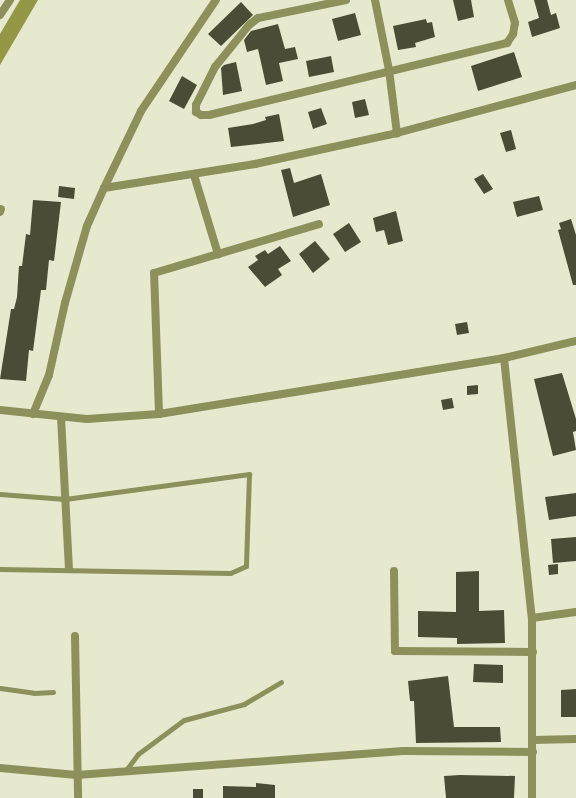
<!DOCTYPE html>
<html>
<head>
<meta charset="utf-8">
<style>
  body { margin:0 }
  #map { position:relative; width:576px; height:798px; overflow:hidden; background:#e7e9ce; font-family:Bitter,serif }
  div>[style] { position:absolute }
  .water>* { inset:0; background:#949745 }
  .building>* { inset:0; background:#4b4c35 }
  .service>* { height:5px; margin:-2.5px; padding:0 2.5px; transform-origin:2.5px; border-radius:2.5px; background:#8d905a }
  .minor>* { height:8px; margin:-4px; padding:0 4px; transform-origin:4px; border-radius:4px; background:#8d905a }
  span { translate:-50% -50%; white-space:nowrap; text-align:center; line-height:1.15; -webkit-text-stroke:4px #e7e9ce; paint-order:stroke }
</style>
</head>
<body>
<div id="map">
  <div class="water">
    <i style="clip-path:polygon(20px 0,38px 0,0 65px,0 34px)"></i>
  </div>
  <div class="building">
    <i style="clip-path:polygon(453px 0,471px 0,474px 17px,458px 21px)"></i>
    <i style="clip-path:polygon(534px 0,547px 0,551px 15px,556px 13px,560px 28px,532px 37px,528px 22px,539px 18px)"></i>
    <i style="clip-path:polygon(241px 2px,253px 15px,221px 46px,208px 34px)"></i>
    <i style="clip-path:polygon(355px 13px,361px 35px,338px 41px,332px 19px)"></i>
    <i style="clip-path:polygon(426px 19px,427px 23px,432px 22px,435px 37px,415px 43px,416px 47px,398px 50px,393px 26px)"></i>
    <i style="clip-path:polygon(278px 24px,285px 49px,295px 47px,298px 59px,279px 63px,283px 81px,266px 85px,258px 49px,247px 52px,244px 40px,251px 31px)"></i>
    <i style="clip-path:polygon(514px 52px,522px 77px,478px 91px,471px 66px)"></i>
    <i style="clip-path:polygon(331px 56px,334px 72px,309px 77px,306px 61px)"></i>
    <i style="clip-path:polygon(236px 62px,242px 91px,223px 95px,221px 68px,224px 65px)"></i>
    <i style="clip-path:polygon(182px 76px,197px 85px,184px 109px,169px 101px)"></i>
    <i style="clip-path:polygon(365px 99px,369px 115px,355px 118px,352px 102px)"></i>
    <i style="clip-path:polygon(321px 108px,327px 124px,313px 129px,308px 112px)"></i>
    <i style="clip-path:polygon(279px 114px,284px 141px,231px 147px,228px 128px,253px 124px,266px 120px,265px 117px)"></i>
    <i style="clip-path:polygon(511px 130px,516px 149px,506px 152px,500px 133px)"></i>
    <i style="clip-path:polygon(290px 168px,294px 183px,321px 174px,330px 205px,293px 217px,281px 170px)"></i>
    <i style="clip-path:polygon(483px 174px,493px 189px,484px 194px,474px 179px)"></i>
    <i style="clip-path:polygon(59px 186px,75px 188px,74px 199px,58px 197px)"></i>
    <i style="clip-path:polygon(539px 196px,543px 210px,517px 217px,513px 202px)"></i>
    <i style="clip-path:polygon(33px 200px,61px 202px,54px 261px,49px 260px,46px 290px,41px 290px,33px 351px,29px 350px,26px 381px,0 379px,11px 309px,14px 309px,17px 297px,19px 266px,22px 266px,26px 234px,30px 235px)"></i>
    <i style="clip-path:polygon(396px 211px,403px 241px,388px 245px,384px 230px,376px 232px,373px 218px)"></i>
    <i style="clip-path:polygon(571px 219px,576px 235px,576px 285px,573px 285px,558px 230px,561px 229px,559px 223px)"></i>
    <i style="clip-path:polygon(349px 223px,361px 242px,345px 252px,333px 234px)"></i>
    <i style="clip-path:polygon(315px 241px,330px 259px,313px 273px,299px 254px)"></i>
    <i style="clip-path:polygon(280px 246px,291px 261px,278px 269px,282px 275px,265px 287px,248px 267px,258px 260px,255px 256px,265px 250px,268px 254px)"></i>
    <i style="clip-path:polygon(467px 322px,469px 333px,457px 335px,455px 324px)"></i>
    <i style="clip-path:polygon(562px 373px,576px 419px,576px 431px,573px 432px,576px 450px,553px 456px,534px 379px)"></i>
    <i style="clip-path:polygon(478px 385px,478px 394px,467px 395px,467px 386px)"></i>
    <i style="clip-path:polygon(452px 398px,454px 408px,443px 410px,441px 400px)"></i>
    <i style="clip-path:polygon(576px 493px,576px 516px,549px 520px,545px 497px)"></i>
    <i style="clip-path:polygon(576px 537px,576px 561px,553px 563px,551px 539px)"></i>
    <i style="clip-path:polygon(558px 564px,558px 574px,549px 575px,548px 565px)"></i>
    <i style="clip-path:polygon(479px 571px,479px 611px,504px 610px,505px 643px,457px 644px,457px 638px,418px 637px,418px 611px,456px 612px,456px 572px)"></i>
    <i style="clip-path:polygon(474px 664px,503px 665px,503px 683px,473px 682px)"></i>
    <i style="clip-path:polygon(448px 676px,454px 727px,500px 727px,501px 742px,416px 743px,414px 701px,410px 701px,408px 681px)"></i>
    <i style="clip-path:polygon(576px 689px,576px 717px,561px 717px,561px 690px)"></i>
    <i style="clip-path:polygon(460px 775px,515px 776px,514px 798px,446px 798px,444px 776px)"></i>
    <i style="clip-path:polygon(256px 783px,275px 785px,275px 798px,223px 798px,223px 786px,256px 787px)"></i>
    <i style="clip-path:polygon(193px 789px,203px 789px,203px 798px,193px 798px)"></i>
  </div>
  <div class="service">
    <i style="left:0;top:494px;width:65px;rotate:4.4deg"></i>
    <i style="left:65px;top:499px;width:186px;rotate:-7.7deg"></i>
    <i style="left:249px;top:474px;width:92px;rotate:91.9deg"></i>
    <i style="left:246px;top:566px;width:17px;rotate:156deg"></i>
    <i style="left:230px;top:573px;width:230px;rotate:-179deg"></i>
    <i style="left:0;top:688px;width:34px;rotate:8deg"></i>
    <i style="left:34px;top:693px;width:19px;rotate:-3deg"></i>
    <i style="left:126px;top:770px;width:20px;rotate:-53deg"></i>
    <i style="left:138px;top:754px;width:57px;rotate:-36.5deg"></i>
    <i style="left:184px;top:720px;width:62px;rotate:-14.9deg"></i>
    <i style="left:244px;top:704px;width:43px;rotate:-30.7deg"></i>
  </div>
  <div class="minor">
    <i style="left:346px;top:0;width:90px;rotate:168.4deg"></i>
    <i style="left:258px;top:18px;width:11px;rotate:142deg"></i>
    <i style="left:249px;top:25px;width:54px;rotate:129deg"></i>
    <i style="left:215px;top:67px;width:42px;rotate:116.6deg"></i>
    <i style="left:196px;top:105px;width:7px;rotate:90deg"></i>
    <i style="left:196px;top:112px;width:6px;rotate:31deg"></i>
    <i style="left:201px;top:115px;width:8px"></i>
    <i style="left:209px;top:115px;width:307px;rotate:-13.6deg"></i>
    <i style="left:507px;top:43px;width:11px;rotate:-56deg"></i>
    <i style="left:513px;top:34px;width:11px;rotate:-80deg"></i>
    <i style="left:515px;top:23px;width:24px;rotate:-107deg"></i>
    <i style="left:375px;top:0;width:71px;rotate:78.7deg"></i>
    <i style="left:389px;top:70px;width:64px;rotate:82.8deg"></i>
    <i style="left:0;top:15px;width:18px;rotate:-56deg"></i>
    <i style="left:194px;top:175px;width:83px;rotate:73.1deg"></i>
    <i style="left:104px;top:188px;width:153px;rotate:-9deg"></i>
    <i style="left:255px;top:164px;width:145px;rotate:-12.3deg"></i>
    <i style="left:397px;top:133px;width:185px;rotate:-15deg"></i>
    <i style="left:0;top:212px;width:3px;rotate:-72deg"></i>
    <i style="left:504px;top:358px;width:262px;rotate:83.9deg"></i>
    <i style="left:532px;top:618px;width:180px;rotate:90deg"></i>
    <i style="left:0;top:410px;width:87px;rotate:5.9deg"></i>
    <i style="left:87px;top:419px;width:72px;rotate:-4deg"></i>
    <i style="left:159px;top:414px;width:350px;rotate:-9.2deg"></i>
    <i style="left:504px;top:358px;width:74px;rotate:-13.3deg"></i>
    <i style="left:33px;top:414px;width:42px;rotate:-67.7deg"></i>
    <i style="left:49px;top:375px;width:74px;rotate:-77.5deg"></i>
    <i style="left:65px;top:303px;width:80px;rotate:-74.1deg"></i>
    <i style="left:87px;top:226px;width:42px;rotate:-65.9deg"></i>
    <i style="left:104px;top:188px;width:85px;rotate:-64.3deg"></i>
    <i style="left:141px;top:111px;width:134px;rotate:-56deg"></i>
    <i style="left:159px;top:414px;width:141px;rotate:-92deg"></i>
    <i style="left:154px;top:273px;width:172px;rotate:-16.5deg"></i>
    <i style="left:61px;top:417px;width:152px;rotate:87deg"></i>
    <i style="left:394px;top:571px;width:80px;rotate:89.3deg"></i>
    <i style="left:395px;top:651px;width:138px;rotate:0.4deg"></i>
    <i style="left:532px;top:618px;width:44px;rotate:-7.8deg"></i>
    <i style="left:75px;top:636px;width:162px;rotate:88.9deg"></i>
    <i style="left:533px;top:740px;width:43px;rotate:-1.3deg"></i>
    <i style="left:0;top:768px;width:77px;rotate:5.2deg"></i>
    <i style="left:77px;top:775px;width:327px;rotate:-4.2deg"></i>
    <i style="left:403px;top:751px;width:130px;rotate:0.4deg"></i>
  </div>
</div>
</body>
</html>
